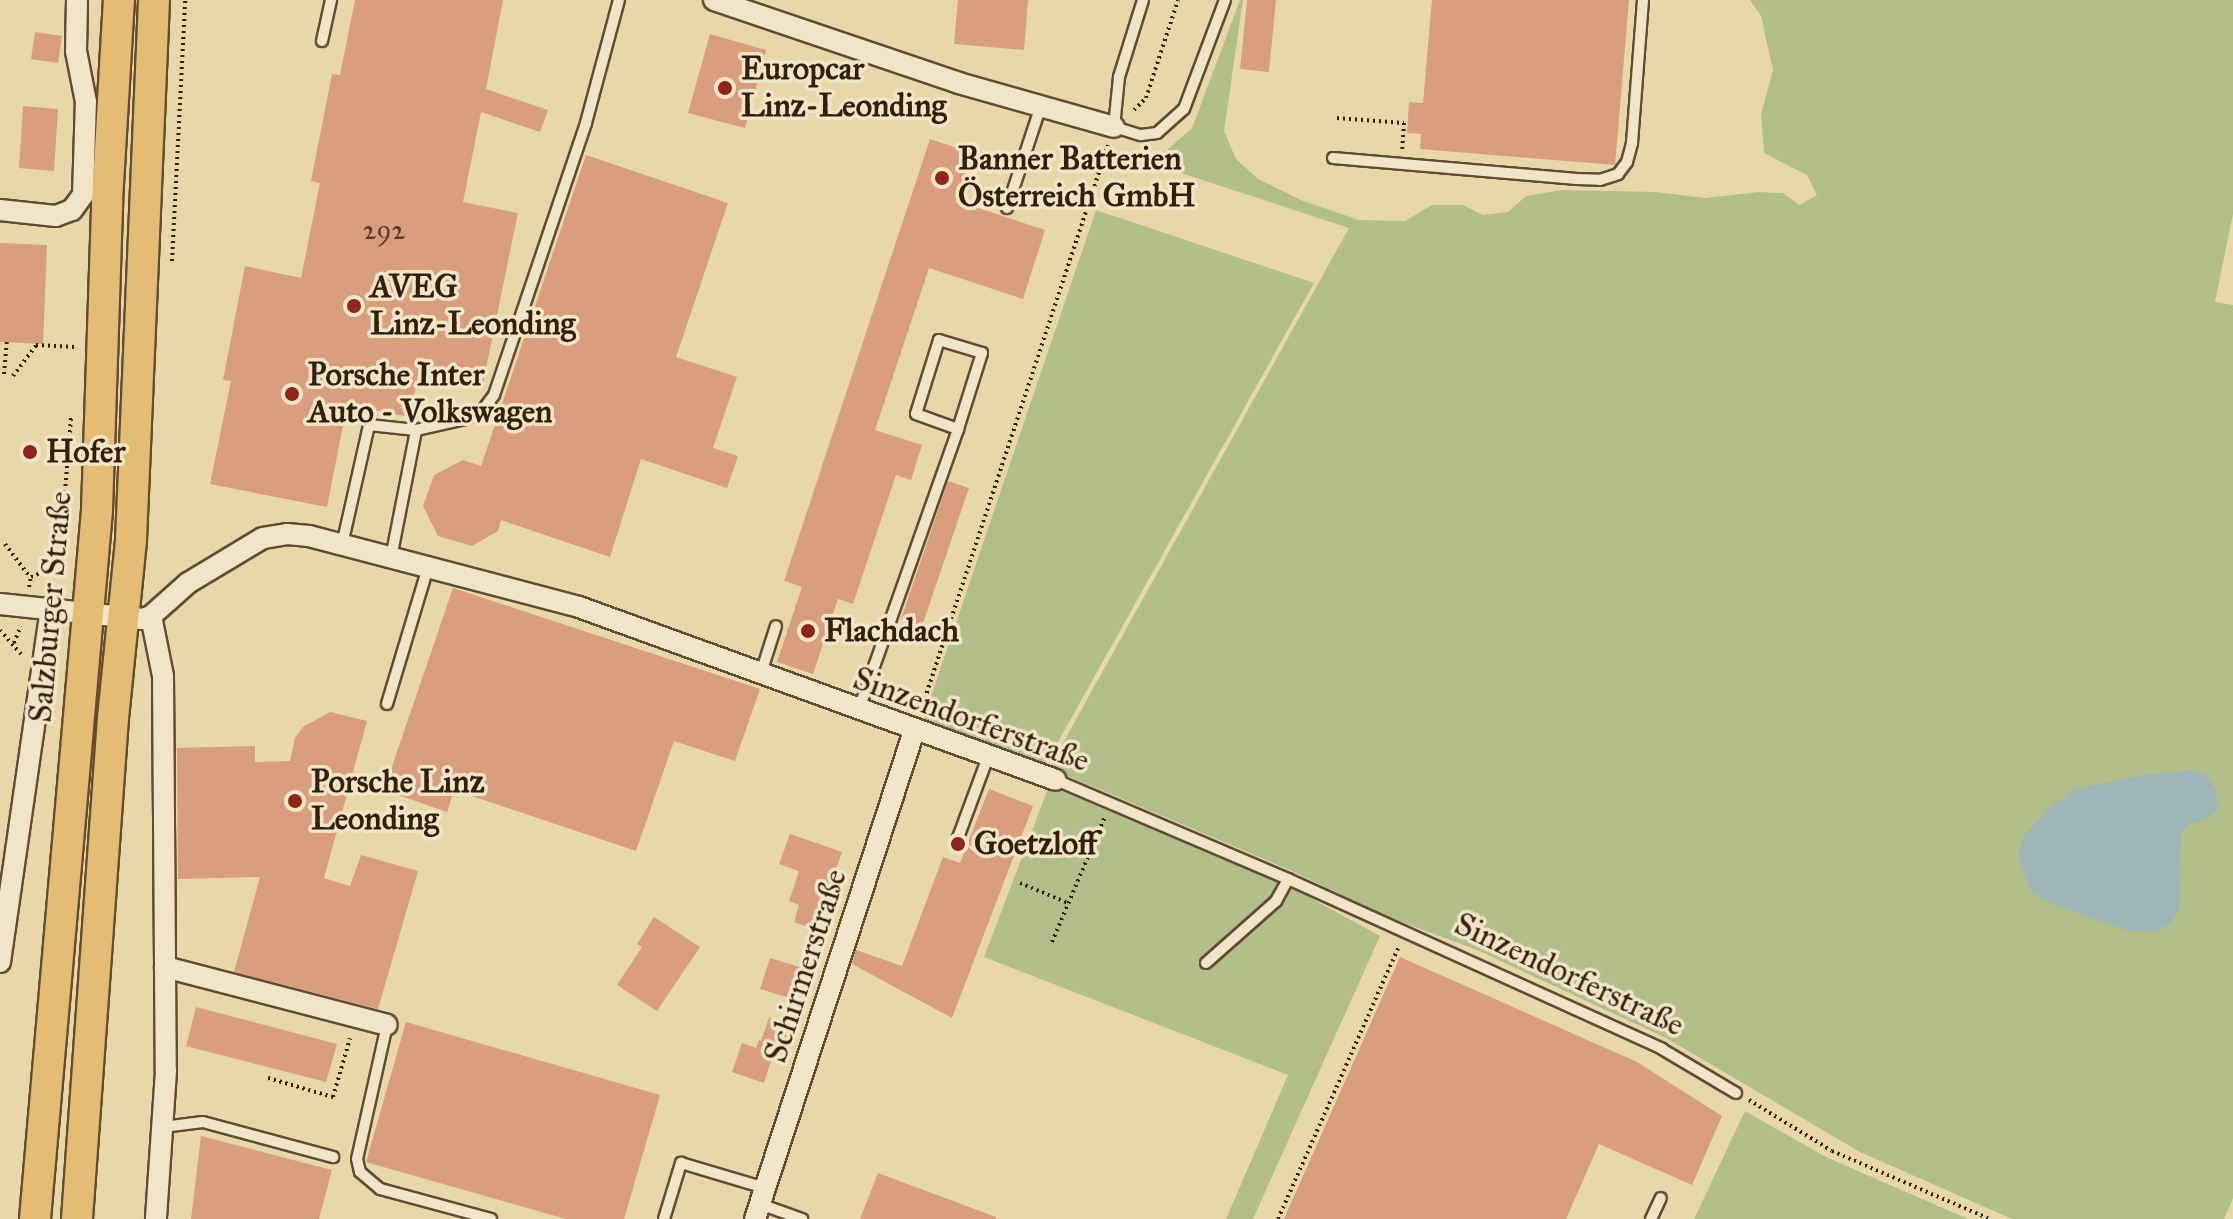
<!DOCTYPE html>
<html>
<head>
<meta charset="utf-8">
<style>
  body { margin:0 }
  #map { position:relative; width:2233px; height:1219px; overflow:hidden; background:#e8d8a9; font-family:"IM FELL Great Primer",serif }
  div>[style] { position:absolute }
  .green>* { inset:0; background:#b3bf8a }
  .water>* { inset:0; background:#9eb6b6 }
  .building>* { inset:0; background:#d89e7e }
  .path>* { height:4px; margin-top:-2px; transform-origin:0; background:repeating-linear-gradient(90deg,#351f0c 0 2px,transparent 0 6px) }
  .roads { filter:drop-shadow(2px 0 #624d33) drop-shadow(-2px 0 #624d33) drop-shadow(0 2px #624d33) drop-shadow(0 -2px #624d33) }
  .service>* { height:10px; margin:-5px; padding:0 5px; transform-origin:5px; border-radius:5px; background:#f0e6c7 }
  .minor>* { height:20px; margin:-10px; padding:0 10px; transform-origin:10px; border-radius:10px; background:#f0e6c7 }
  .primary>* { height:30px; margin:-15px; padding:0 15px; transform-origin:15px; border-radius:15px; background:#e4bc74 }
  .dots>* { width:22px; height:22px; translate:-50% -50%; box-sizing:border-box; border:4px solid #f0e6c7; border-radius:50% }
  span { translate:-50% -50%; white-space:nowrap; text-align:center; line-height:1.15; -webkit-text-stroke:7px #f0e6c7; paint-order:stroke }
  .number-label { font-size:28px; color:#5e3f28 }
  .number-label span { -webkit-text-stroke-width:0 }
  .poi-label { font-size:32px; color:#351f0c; font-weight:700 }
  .left { translate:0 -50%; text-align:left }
  .street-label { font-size:32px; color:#351f0c }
</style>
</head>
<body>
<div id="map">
  <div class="green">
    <i style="clip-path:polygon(1240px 0,1243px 0,1224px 131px,1236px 159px,1258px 179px,1303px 201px,1359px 220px,1405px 221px,1432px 205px,1463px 205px,1483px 215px,1508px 212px,1526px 196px,1562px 190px,1656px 192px,1705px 198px,1759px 192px,1783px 193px,1799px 205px,1817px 195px,1807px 175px,1764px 153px,1761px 114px,1773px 70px,1761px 16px,1750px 0,2233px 0,2233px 214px,2215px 302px,2233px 305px,2233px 1198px,2224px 1219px,2012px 1219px,1860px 1152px,1666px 1038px,1477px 950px,1385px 916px,1292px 871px,1049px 768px,1349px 228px,1138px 159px,1166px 151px,1192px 128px)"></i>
    <i style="clip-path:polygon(1096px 210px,1314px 283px,1044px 767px,922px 723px)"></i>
    <i style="clip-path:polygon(1049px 786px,1298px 891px,1380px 936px,1253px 1219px,1226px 1219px,1288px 1075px,984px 957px)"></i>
    <i style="clip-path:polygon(1745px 1111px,1826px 1157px,1968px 1219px,1694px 1219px)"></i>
  </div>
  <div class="water">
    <i style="clip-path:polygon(2191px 770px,2207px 775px,2216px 790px,2218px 810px,2209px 818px,2189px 824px,2181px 833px,2179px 909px,2171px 923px,2158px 931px,2129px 931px,2057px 906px,2032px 893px,2018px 855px,2023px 837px,2051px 806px,2076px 789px,2144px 775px)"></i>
  </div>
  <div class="building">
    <i style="clip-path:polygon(355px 0,503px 0,486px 89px,548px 110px,540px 132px,481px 112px,463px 202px,518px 213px,482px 388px,418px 375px,410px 417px,347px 405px,327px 507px,210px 484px,231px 381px,223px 380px,245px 266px,301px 278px,320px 183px,311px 181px,332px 74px,340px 75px)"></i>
    <i style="clip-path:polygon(958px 0,1028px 0,1024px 50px,954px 44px)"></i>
    <i style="clip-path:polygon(1247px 0,1276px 0,1269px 72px,1240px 69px)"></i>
    <i style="clip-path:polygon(1432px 0,1629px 0,1615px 165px,1420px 149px,1421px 134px,1407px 133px,1409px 102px,1423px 103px)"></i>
    <i style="clip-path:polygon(35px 32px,62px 36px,58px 63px,31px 59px)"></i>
    <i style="clip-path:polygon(710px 34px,766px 50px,745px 128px,688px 113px)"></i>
    <i style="clip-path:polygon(23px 106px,58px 109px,54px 171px,19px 168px)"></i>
    <i style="clip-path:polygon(930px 139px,972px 153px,957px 201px,1045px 230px,1023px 299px,929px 268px,875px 430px,922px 445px,911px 480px,896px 475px,853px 604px,838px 599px,813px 674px,777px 662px,802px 587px,784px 581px)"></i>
    <i style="clip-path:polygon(586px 155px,728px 203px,676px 357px,737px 377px,713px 448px,738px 456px,727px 488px,641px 459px,610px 557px,501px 520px,498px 531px,472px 546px,438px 536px,423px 506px,434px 475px,463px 460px,481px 466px)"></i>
    <i style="clip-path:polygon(0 243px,47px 245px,43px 344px,0 342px)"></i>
    <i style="clip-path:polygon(948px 481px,969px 488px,922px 626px,901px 619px)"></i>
    <i style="clip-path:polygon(453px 588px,760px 689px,735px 761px,674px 741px,636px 851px,454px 790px,447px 812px,384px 790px)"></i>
    <i style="clip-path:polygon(330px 712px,367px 721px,324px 878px,350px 886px,361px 855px,418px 871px,378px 1009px,234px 972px,260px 877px,178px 879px,177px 748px,255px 746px,255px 762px,290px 761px,295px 738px,303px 727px)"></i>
    <i style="clip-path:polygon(989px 789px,1033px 806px,952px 1018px,852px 964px,856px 950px,902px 966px,943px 857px,960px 863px)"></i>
    <i style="clip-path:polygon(790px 834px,842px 852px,815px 929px,794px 922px,799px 905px,789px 901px,799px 871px,779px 864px)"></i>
    <i style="clip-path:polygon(654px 917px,700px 947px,657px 1011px,617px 985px,642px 947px,637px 944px)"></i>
    <i style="clip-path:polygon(1400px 957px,1637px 1062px,1722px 1116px,1692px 1185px,1599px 1144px,1566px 1219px,1284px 1219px)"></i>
    <i style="clip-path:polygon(770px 958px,803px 968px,793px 999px,760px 989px)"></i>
    <i style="clip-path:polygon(196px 1007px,337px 1044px,326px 1082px,186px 1046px)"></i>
    <i style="clip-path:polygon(769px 1018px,796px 1027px,789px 1050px,761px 1041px)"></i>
    <i style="clip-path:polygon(406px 1022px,660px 1095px,624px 1219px,566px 1219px,366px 1162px)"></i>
    <i style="clip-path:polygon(759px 1040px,776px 1046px,764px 1083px,732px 1072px,742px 1043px,756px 1048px)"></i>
    <i style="clip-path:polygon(201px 1136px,332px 1170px,319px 1219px,191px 1219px)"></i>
    <i style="clip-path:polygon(878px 1173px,996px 1217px,996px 1219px,860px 1219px)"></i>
  </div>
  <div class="path">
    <i style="left:1134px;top:110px;width:17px;rotate:-45deg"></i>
    <i style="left:1146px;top:98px;width:103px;rotate:-71.9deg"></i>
    <i style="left:1337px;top:118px;width:67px;rotate:4.3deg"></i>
    <i style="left:1404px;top:123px;width:26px;rotate:94deg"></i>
    <i style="left:172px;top:261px;width:261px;rotate:-87.1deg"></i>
    <i style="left:4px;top:374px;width:32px;rotate:-85deg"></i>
    <i style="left:13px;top:376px;width:39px;rotate:-53deg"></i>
    <i style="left:36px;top:345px;width:39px;rotate:3deg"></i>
    <i style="left:5px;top:544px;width:41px;rotate:52.9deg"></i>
    <i style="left:29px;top:587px;width:10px;rotate:-79deg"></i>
    <i style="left:31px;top:577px;width:25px;rotate:-23deg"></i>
    <i style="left:54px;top:567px;width:16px;rotate:-68deg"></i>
    <i style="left:60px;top:552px;width:135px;rotate:-85.3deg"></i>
    <i style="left:0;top:630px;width:32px;rotate:49deg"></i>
    <i style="left:14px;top:643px;width:18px;rotate:-68deg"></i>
    <i style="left:921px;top:710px;width:595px;rotate:-71.69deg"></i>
    <i style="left:1020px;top:883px;width:52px;rotate:22.6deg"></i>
    <i style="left:1052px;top:942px;width:134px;rotate:-67.1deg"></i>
    <i style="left:268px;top:1078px;width:68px;rotate:16.3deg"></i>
    <i style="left:333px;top:1097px;width:61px;rotate:-73.9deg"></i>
    <i style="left:1749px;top:1100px;width:97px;rotate:31.6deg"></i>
    <i style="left:1832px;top:1151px;width:172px;rotate:23.3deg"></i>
    <i style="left:1278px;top:1219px;width:299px;rotate:-66.1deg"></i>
  </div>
  <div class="roads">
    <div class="service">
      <i style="left:1143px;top:0;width:81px;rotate:107.3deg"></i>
      <i style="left:1119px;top:77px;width:50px;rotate:95.7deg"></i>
      <i style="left:1114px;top:127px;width:28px;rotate:17deg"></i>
      <i style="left:1141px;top:135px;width:16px;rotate:-7deg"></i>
      <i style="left:1157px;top:133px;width:36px;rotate:-42deg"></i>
      <i style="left:1184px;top:109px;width:116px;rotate:-69.4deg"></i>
      <i style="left:322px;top:41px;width:42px;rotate:-77.6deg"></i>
      <i style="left:1333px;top:158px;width:245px;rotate:4.9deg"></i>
      <i style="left:1577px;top:179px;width:23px;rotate:2deg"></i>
      <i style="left:1600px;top:180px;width:19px;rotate:-18deg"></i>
      <i style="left:1618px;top:174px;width:15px;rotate:-53deg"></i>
      <i style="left:1627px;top:162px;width:20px;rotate:-75deg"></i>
      <i style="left:1632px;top:143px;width:143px;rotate:-85.6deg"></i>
      <i style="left:1007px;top:208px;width:108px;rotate:-71.6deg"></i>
      <i style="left:342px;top:545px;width:123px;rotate:-77.3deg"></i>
      <i style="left:369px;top:425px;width:47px;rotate:6.1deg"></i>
      <i style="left:416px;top:430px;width:50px;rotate:-12.7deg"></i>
      <i style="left:465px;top:419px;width:19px;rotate:-25deg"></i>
      <i style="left:482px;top:411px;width:20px;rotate:-53deg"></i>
      <i style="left:494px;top:395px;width:287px;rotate:-71.3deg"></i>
      <i style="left:586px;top:123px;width:127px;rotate:-75deg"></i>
      <i style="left:391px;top:558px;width:130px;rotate:-78.9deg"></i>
      <i style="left:761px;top:673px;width:49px;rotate:-72.3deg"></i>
      <i style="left:387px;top:704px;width:143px;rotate:-73.3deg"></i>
      <i style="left:859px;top:709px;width:297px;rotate:-70.5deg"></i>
      <i style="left:958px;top:429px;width:80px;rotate:-72.5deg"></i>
      <i style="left:982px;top:353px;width:45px;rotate:-163.2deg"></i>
      <i style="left:939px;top:340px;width:77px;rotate:107.3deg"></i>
      <i style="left:916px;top:414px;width:45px;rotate:19.7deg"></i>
      <i style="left:1056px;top:780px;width:252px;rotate:23.1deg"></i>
      <i style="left:1288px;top:879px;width:411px;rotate:24.4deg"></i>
      <i style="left:1662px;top:1049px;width:86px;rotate:30.7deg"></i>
      <i style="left:956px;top:843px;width:92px;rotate:-69.6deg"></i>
      <i style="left:1206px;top:963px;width:94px;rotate:-41.5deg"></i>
      <i style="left:1276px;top:901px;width:25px;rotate:-61deg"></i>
      <i style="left:387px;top:1025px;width:137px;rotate:102.6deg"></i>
      <i style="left:357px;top:1159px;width:13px;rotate:77deg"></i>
      <i style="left:360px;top:1172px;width:26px;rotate:40deg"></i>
      <i style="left:380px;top:1189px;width:115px;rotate:15.1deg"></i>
      <i style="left:163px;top:1127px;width:40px;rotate:-7.1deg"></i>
      <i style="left:203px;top:1122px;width:135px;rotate:15.1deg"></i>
      <i style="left:760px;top:1204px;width:45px;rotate:19.7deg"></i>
      <i style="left:664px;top:1219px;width:59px;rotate:-73.1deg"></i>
      <i style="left:681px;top:1163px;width:88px;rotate:16.6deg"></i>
      <i style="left:1651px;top:1219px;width:23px;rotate:-65deg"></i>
    </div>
    <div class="minor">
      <i style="left:714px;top:0;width:259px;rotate:18.7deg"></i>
      <i style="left:959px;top:83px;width:161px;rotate:15.8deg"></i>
      <i style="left:0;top:210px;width:56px;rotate:6.1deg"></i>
      <i style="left:56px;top:216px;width:17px;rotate:-21deg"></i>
      <i style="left:72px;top:210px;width:19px;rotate:-54deg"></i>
      <i style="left:83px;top:195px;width:93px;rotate:-88.2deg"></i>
      <i style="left:86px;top:102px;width:52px;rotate:-101.1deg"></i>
      <i style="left:76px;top:51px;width:51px;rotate:-88.9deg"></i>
      <i style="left:0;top:604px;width:143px;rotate:6deg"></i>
      <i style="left:142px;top:619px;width:9px;rotate:-18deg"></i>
      <i style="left:151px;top:616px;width:50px;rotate:-41.7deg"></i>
      <i style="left:188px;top:583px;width:87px;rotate:-31deg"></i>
      <i style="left:263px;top:538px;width:24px;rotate:-9deg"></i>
      <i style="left:287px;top:534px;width:22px;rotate:5deg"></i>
      <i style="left:309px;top:536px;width:279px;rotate:14.7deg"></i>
      <i style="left:579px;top:607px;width:507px;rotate:19.93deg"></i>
      <i style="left:151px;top:616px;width:61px;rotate:78.7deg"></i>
      <i style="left:163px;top:676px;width:395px;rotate:89.6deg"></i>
      <i style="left:166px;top:1071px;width:148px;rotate:93.9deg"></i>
      <i style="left:0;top:962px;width:356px;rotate:-81.8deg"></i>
      <i style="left:165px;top:967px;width:229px;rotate:14.6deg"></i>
      <i style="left:755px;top:1219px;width:513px;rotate:-71.95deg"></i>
    </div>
    <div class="primary">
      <i style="left:35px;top:1219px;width:712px;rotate:-85deg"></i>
      <i style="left:97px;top:510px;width:309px;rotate:-88.1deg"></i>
      <i style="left:107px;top:201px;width:201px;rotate:-86.6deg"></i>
      <i style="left:77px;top:1219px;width:502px;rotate:-85.89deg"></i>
      <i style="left:113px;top:718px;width:179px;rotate:-84.2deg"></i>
      <i style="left:131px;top:540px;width:540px;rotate:-87.56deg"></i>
    </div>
  </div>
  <div class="dots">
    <i style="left:725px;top:88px;background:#8f2418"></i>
    <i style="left:942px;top:178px;background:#8f2418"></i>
    <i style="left:354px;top:306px;background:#8f2418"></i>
    <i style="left:292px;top:394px;background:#8f2418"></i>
    <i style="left:30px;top:452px;background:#8f2418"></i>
    <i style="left:808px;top:631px;background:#8f2418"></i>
    <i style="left:295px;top:801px;background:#8f2418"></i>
    <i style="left:958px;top:844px;background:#8f2418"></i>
  </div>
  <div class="number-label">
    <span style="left:384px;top:230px">292</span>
  </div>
  <div class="poi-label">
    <span class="left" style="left:741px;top:88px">Europcar<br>Linz-Leonding</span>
    <span class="left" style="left:958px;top:178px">Banner Batterien<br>Österreich GmbH</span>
    <span class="left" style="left:370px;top:306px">AVEG<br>Linz-Leonding</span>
    <span class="left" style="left:308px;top:394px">Porsche Inter<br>Auto - Volkswagen</span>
    <span class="left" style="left:46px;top:452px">Hofer</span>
    <span class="left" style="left:824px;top:631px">Flachdach</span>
    <span class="left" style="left:311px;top:801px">Porsche Linz<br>Leonding</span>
    <span class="left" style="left:974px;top:844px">Goetzloff</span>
  </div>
  <div class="street-label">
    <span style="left:51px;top:607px;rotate:-85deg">Salzburger Straße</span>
    <span style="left:971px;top:720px;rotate:20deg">Sinzendorferstraße</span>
    <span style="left:806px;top:966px;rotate:-72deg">Schirmerstraße</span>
    <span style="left:1569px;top:975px;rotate:25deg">Sinzendorferstraße</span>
  </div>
</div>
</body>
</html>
